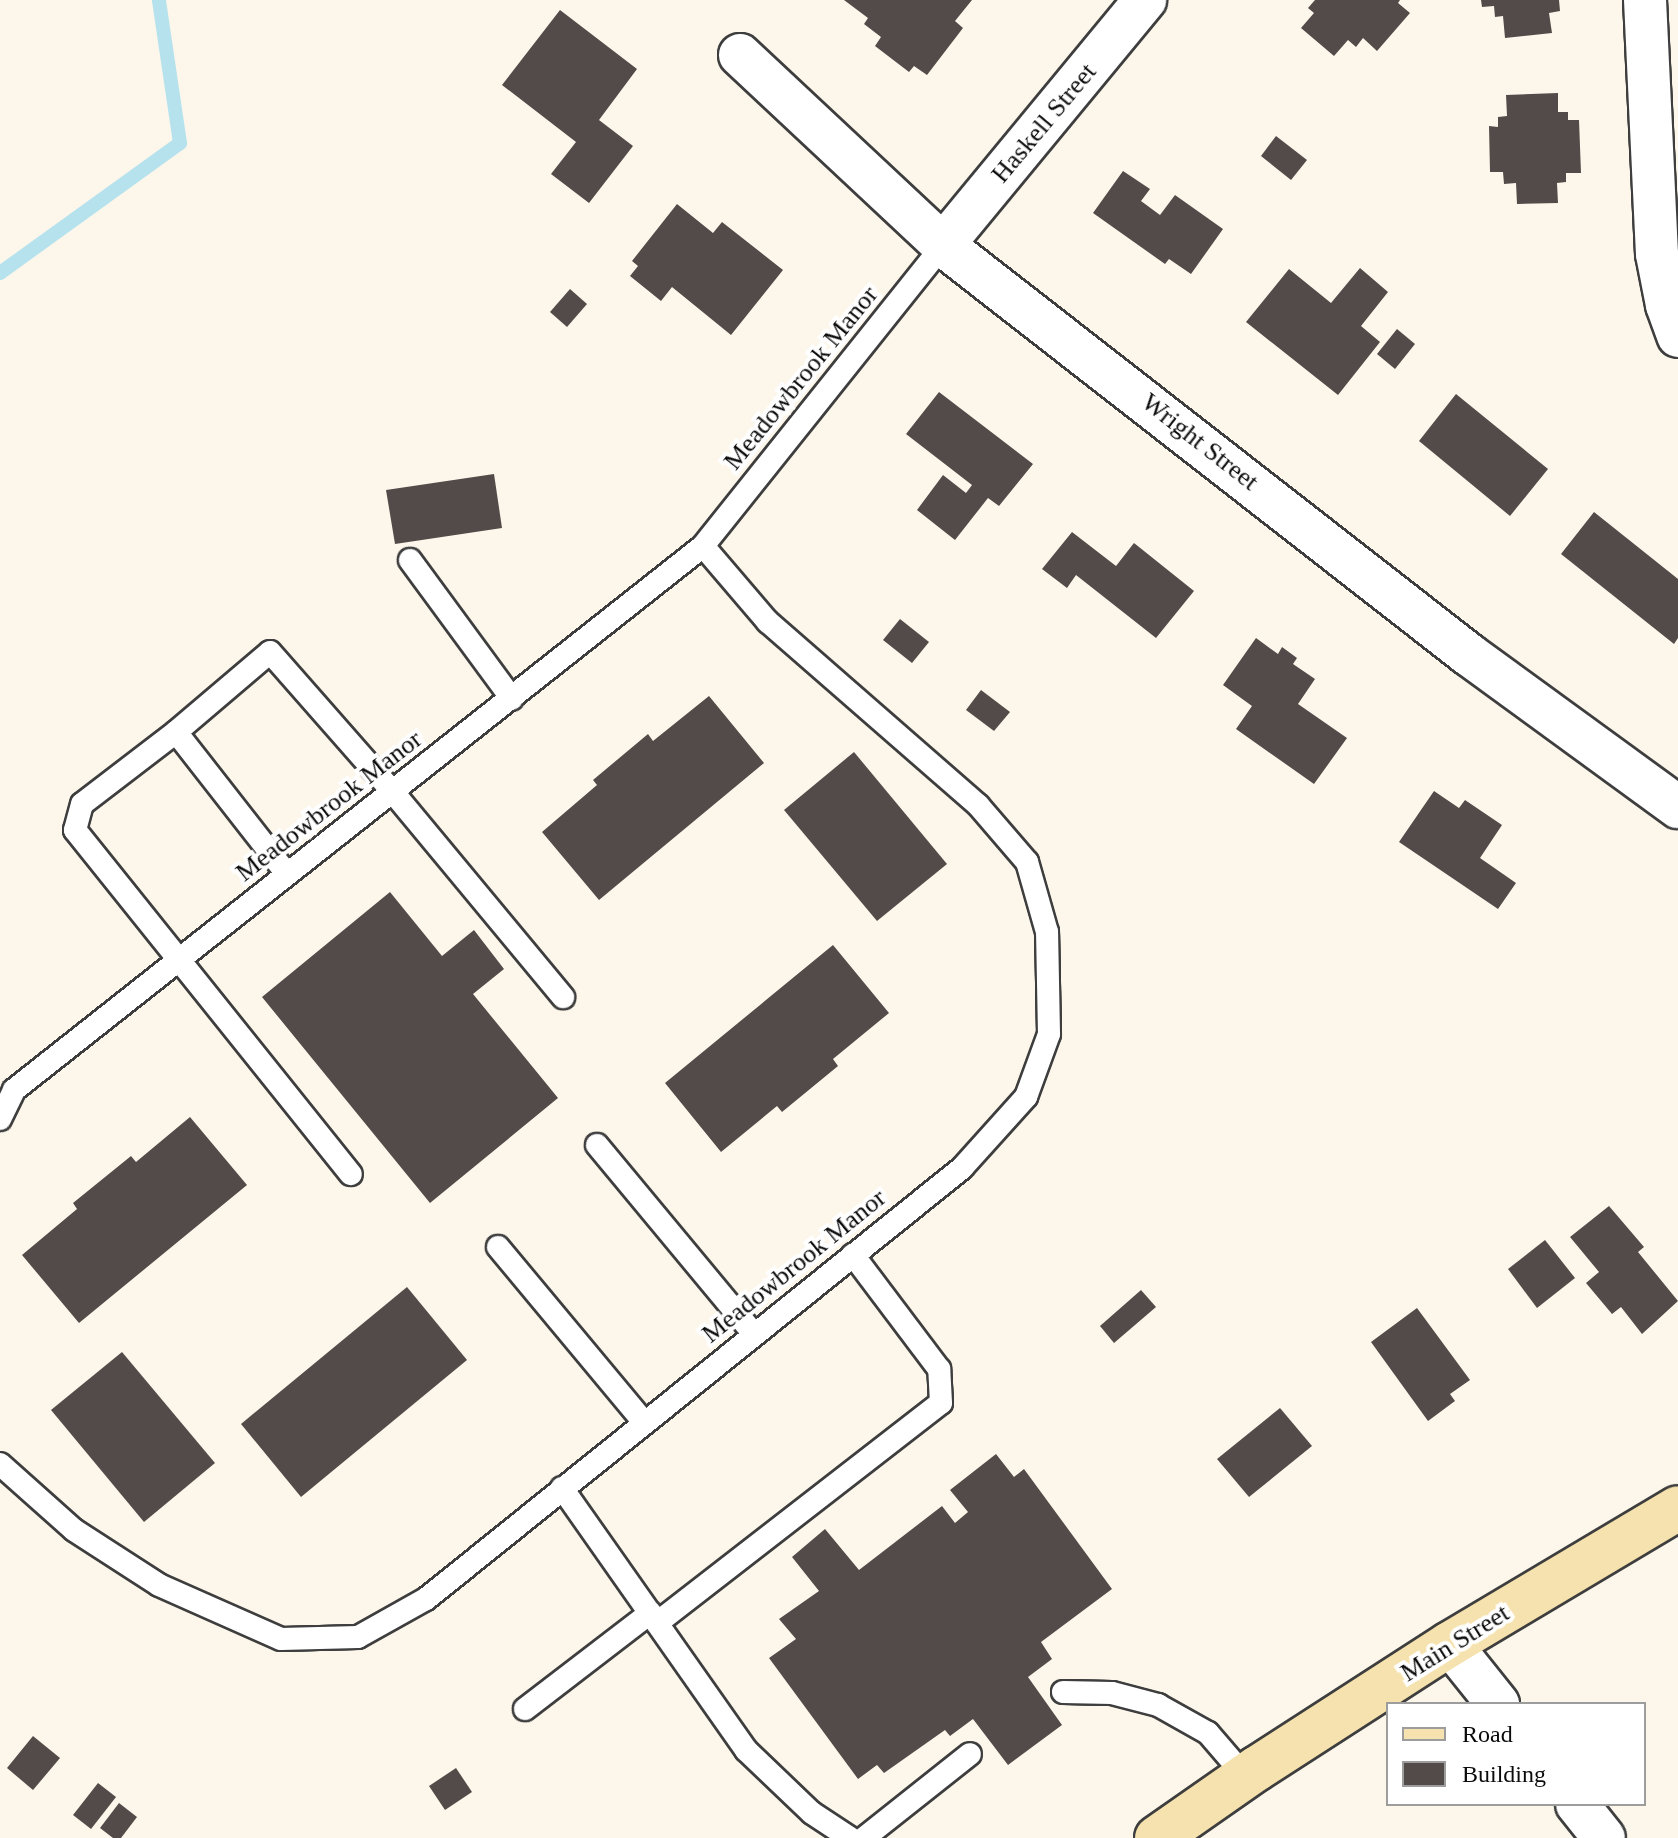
<!DOCTYPE html>
<html>
<head>
<meta charset="utf-8">
<style>
  body { margin:0 }
  #map { position:relative; width:1678px; height:1838px; overflow:hidden; background:#fdf7eb; font-family:Georgia,serif }
  div>[style] { position:absolute }
  .stream>* { height:14px; margin:-7px; padding:0 7px; transform-origin:7px; border-radius:7px; background:#b6e2ee }
  .building>* { inset:0; background:#524b49 }
  .roads { filter:drop-shadow(2px 0 #3e3e3e) drop-shadow(-2px 0 #3e3e3e) drop-shadow(0 2px #3e3e3e) drop-shadow(0 -2px #3e3e3e) }
  .service>* { height:22px; margin:-11px; padding:0 11px; transform-origin:11px; border-radius:11px; background:#fff }
  .minor>* { height:42px; margin:-21px; padding:0 21px; transform-origin:21px; border-radius:21px; background:#fff }
  .secondary>* { height:44px; margin:-22px; padding:0 22px; transform-origin:22px; border-radius:22px; background:#f5e2ae }
  span { translate:-50% -50%; white-space:nowrap; text-align:center; line-height:1.15; -webkit-text-stroke:8px #fff; paint-order:stroke }
  .street-label { font-size:26px; color:#0b0b0b }
  .legend { position:absolute; left:1386px; top:1702px; width:260px; height:104px; box-sizing:border-box; background:#fff; border:2px solid #9d9d9d; margin:0; padding:10px 14px; list-style:none; font-size:24px; color:#0b0b0b }
  .legend li { display:flex; align-items:center; gap:16px; height:40px }
  .legend b { width:40px; border:2px solid #9d9d9d }
</style>
</head>
<body>
<div id="map">
  <div class="stream">
    <i style="left:0;top:273px;width:222px;rotate:-35.8deg"></i>
    <i style="left:180px;top:143px;width:145px;rotate:-98.4deg"></i>
  </div>
  <div class="building">
    <i style="clip-path:polygon(844px 0,972px 0,955px 21px,963px 28px,927px 75px,914px 66px,909px 72px,875px 46px,881px 37px,864px 24px,868px 18px)"></i>
    <i style="clip-path:polygon(1315px 0,1400px 0,1398px 3px,1410px 13px,1377px 51px,1363px 38px,1356px 47px,1348px 40px,1334px 56px,1301px 28px,1314px 13px,1308px 8px)"></i>
    <i style="clip-path:polygon(1481px 0,1559px 0,1560px 11px,1549px 13px,1552px 33px,1505px 38px,1503px 16px,1495px 17px,1494px 6px,1482px 7px)"></i>
    <i style="clip-path:polygon(560px 10px,637px 69px,599px 120px,633px 146px,589px 203px,551px 174px,576px 142px,502px 85px)"></i>
    <i style="clip-path:polygon(1558px 93px,1558px 112px,1568px 112px,1568px 120px,1579px 120px,1581px 173px,1566px 173px,1566px 182px,1557px 183px,1558px 203px,1517px 204px,1516px 183px,1504px 184px,1503px 172px,1490px 172px,1489px 126px,1498px 127px,1498px 117px,1507px 116px,1506px 95px)"></i>
    <i style="clip-path:polygon(1276px 136px,1307px 160px,1291px 180px,1261px 156px)"></i>
    <i style="clip-path:polygon(1123px 171px,1150px 189px,1141px 201px,1160px 215px,1175px 195px,1223px 229px,1191px 274px,1169px 259px,1165px 264px,1093px 213px)"></i>
    <i style="clip-path:polygon(677px 204px,713px 233px,722px 222px,783px 270px,731px 335px,672px 287px,661px 301px,630px 276px,638px 266px,632px 261px)"></i>
    <i style="clip-path:polygon(1360px 268px,1388px 292px,1361px 326px,1380px 342px,1338px 395px,1246px 322px,1289px 269px,1331px 303px)"></i>
    <i style="clip-path:polygon(570px 289px,587px 304px,567px 327px,550px 312px)"></i>
    <i style="clip-path:polygon(1397px 329px,1415px 344px,1395px 369px,1377px 354px)"></i>
    <i style="clip-path:polygon(939px 392px,1033px 464px,999px 506px,988px 498px,955px 540px,917px 510px,943px 475px,966px 493px,972px 485px,906px 434px)"></i>
    <i style="clip-path:polygon(1456px 394px,1548px 469px,1510px 516px,1419px 441px)"></i>
    <i style="clip-path:polygon(494px 474px,502px 528px,395px 544px,386px 490px)"></i>
    <i style="clip-path:polygon(1594px 512px,1678px 579px,1678px 638px,1674px 644px,1561px 554px)"></i>
    <i style="clip-path:polygon(1072px 532px,1116px 566px,1134px 543px,1194px 591px,1156px 638px,1076px 575px,1067px 588px,1042px 569px)"></i>
    <i style="clip-path:polygon(900px 619px,929px 642px,912px 663px,883px 640px)"></i>
    <i style="clip-path:polygon(1256px 638px,1278px 654px,1282px 647px,1297px 658px,1293px 664px,1315px 679px,1298px 704px,1347px 738px,1314px 784px,1236px 729px,1252px 706px,1223px 685px)"></i>
    <i style="clip-path:polygon(981px 690px,1010px 712px,994px 731px,966px 710px)"></i>
    <i style="clip-path:polygon(709px 696px,764px 763px,599px 900px,542px 832px,597px 785px,593px 780px,648px 734px,653px 741px)"></i>
    <i style="clip-path:polygon(854px 752px,947px 864px,877px 921px,784px 810px)"></i>
    <i style="clip-path:polygon(1434px 791px,1459px 808px,1465px 800px,1502px 825px,1480px 858px,1516px 883px,1498px 909px,1399px 842px)"></i>
    <i style="clip-path:polygon(390px 892px,442px 956px,474px 930px,504px 969px,473px 994px,558px 1098px,430px 1203px,262px 997px)"></i>
    <i style="clip-path:polygon(833px 945px,889px 1013px,833px 1059px,838px 1066px,782px 1112px,777px 1106px,721px 1152px,665px 1083px)"></i>
    <i style="clip-path:polygon(190px 1117px,247px 1185px,79px 1323px,22px 1255px,77px 1209px,73px 1203px,131px 1156px,136px 1162px)"></i>
    <i style="clip-path:polygon(1609px 1206px,1644px 1247px,1638px 1252px,1678px 1301px,1642px 1334px,1621px 1307px,1612px 1314px,1586px 1283px,1599px 1272px,1570px 1237px)"></i>
    <i style="clip-path:polygon(1545px 1240px,1575px 1278px,1537px 1308px,1508px 1269px)"></i>
    <i style="clip-path:polygon(407px 1287px,467px 1360px,301px 1497px,241px 1424px)"></i>
    <i style="clip-path:polygon(1141px 1290px,1156px 1307px,1114px 1343px,1100px 1326px)"></i>
    <i style="clip-path:polygon(1417px 1308px,1470px 1380px,1450px 1394px,1455px 1401px,1428px 1421px,1371px 1342px)"></i>
    <i style="clip-path:polygon(122px 1352px,215px 1463px,144px 1522px,51px 1410px)"></i>
    <i style="clip-path:polygon(1280px 1408px,1312px 1446px,1249px 1497px,1217px 1459px)"></i>
    <i style="clip-path:polygon(996px 1454px,1014px 1477px,1024px 1469px,1112px 1589px,1041px 1642px,1052px 1659px,1028px 1677px,1062px 1725px,1008px 1765px,973px 1719px,950px 1736px,945px 1730px,884px 1773px,877px 1765px,858px 1779px,769px 1658px,796px 1639px,779px 1619px,819px 1591px,792px 1557px,825px 1529px,859px 1570px,942px 1506px,955px 1523px,968px 1512px,950px 1490px)"></i>
    <i style="clip-path:polygon(33px 1736px,60px 1758px,33px 1790px,7px 1768px)"></i>
    <i style="clip-path:polygon(456px 1768px,472px 1792px,445px 1810px,429px 1786px)"></i>
    <i style="clip-path:polygon(98px 1783px,116px 1797px,91px 1829px,73px 1815px)"></i>
    <i style="clip-path:polygon(119px 1803px,137px 1817px,121px 1838px,113px 1838px,100px 1828px)"></i>
  </div>
  <div class="roads">
    <div class="service">
      <i style="left:410px;top:560px;width:172px;rotate:53.7deg"></i>
      <i style="left:176px;top:732px;width:118px;rotate:142.5deg"></i>
      <i style="left:82px;top:804px;width:27px;rotate:105deg"></i>
      <i style="left:75px;top:830px;width:441px;rotate:51.3deg"></i>
      <i style="left:287px;top:874px;width:180px;rotate:-128deg"></i>
      <i style="left:176px;top:732px;width:123px;rotate:-40.4deg"></i>
      <i style="left:270px;top:652px;width:185px;rotate:48.7deg"></i>
      <i style="left:392px;top:791px;width:268px;rotate:50.3deg"></i>
      <i style="left:0;top:1119px;width:32px;rotate:-64deg"></i>
      <i style="left:14px;top:1090px;width:878px;rotate:-38.29deg"></i>
      <i style="left:703px;top:546px;width:385px;rotate:-51.4deg"></i>
      <i style="left:597px;top:1145px;width:246px;rotate:50.3deg"></i>
      <i style="left:498px;top:1247px;width:228px;rotate:50.2deg"></i>
      <i style="left:0;top:1464px;width:99px;rotate:41.7deg"></i>
      <i style="left:74px;top:1530px;width:101px;rotate:32.9deg"></i>
      <i style="left:159px;top:1585px;width:133px;rotate:23.9deg"></i>
      <i style="left:281px;top:1639px;width:77px;rotate:-1.5deg"></i>
      <i style="left:358px;top:1637px;width:78px;rotate:-29.2deg"></i>
      <i style="left:426px;top:1599px;width:688px;rotate:-38.8deg"></i>
      <i style="left:962px;top:1168px;width:96px;rotate:-48deg"></i>
      <i style="left:1026px;top:1097px;width:67px;rotate:-69.9deg"></i>
      <i style="left:1049px;top:1034px;width:102px;rotate:-91.1deg"></i>
      <i style="left:1047px;top:932px;width:73px;rotate:-105.9deg"></i>
      <i style="left:1027px;top:862px;width:75px;rotate:-130.7deg"></i>
      <i style="left:978px;top:805px;width:279px;rotate:-138.9deg"></i>
      <i style="left:768px;top:622px;width:100px;rotate:-130.5deg"></i>
      <i style="left:562px;top:1488px;width:320px;rotate:54.9deg"></i>
      <i style="left:746px;top:1750px;width:91px;rotate:43.7deg"></i>
      <i style="left:812px;top:1813px;width:45px;rotate:33.3deg"></i>
      <i style="left:657px;top:1623px;width:359px;rotate:-37.8deg"></i>
      <i style="left:941px;top:1403px;width:34px;rotate:-93deg"></i>
      <i style="left:939px;top:1369px;width:143px;rotate:-127deg"></i>
      <i style="left:1063px;top:1692px;width:49px;rotate:1.2deg"></i>
      <i style="left:1112px;top:1693px;width:48px;rotate:14.6deg"></i>
      <i style="left:1158px;top:1705px;width:57px;rotate:29.2deg"></i>
      <i style="left:1208px;top:1733px;width:57px;rotate:49.3deg"></i>
      <i style="left:525px;top:1709px;width:158px;rotate:-37.5deg"></i>
      <i style="left:864px;top:1838px;width:135px;rotate:-38.4deg"></i>
    </div>
    <div class="minor">
      <i style="left:1645px;top:0;width:254px;rotate:87.3deg"></i>
      <i style="left:1657px;top:254px;width:52px;rotate:78.9deg"></i>
      <i style="left:1667px;top:305px;width:33px;rotate:70deg"></i>
      <i style="left:740px;top:55px;width:278px;rotate:43.1deg"></i>
      <i style="left:943px;top:245px;width:666px;rotate:37.92deg"></i>
      <i style="left:1468px;top:654px;width:260px;rotate:36.1deg"></i>
      <i style="left:943px;top:245px;width:318px;rotate:-50.5deg"></i>
      <i style="left:1450px;top:1644px;width:77px;rotate:51.3deg"></i>
      <i style="left:1577px;top:1804px;width:43px;rotate:51.5deg"></i>
    </div>
    <div class="secondary">
      <i style="left:1157px;top:1838px;width:121px;rotate:-34.9deg"></i>
      <i style="left:1256px;top:1769px;width:231px;rotate:-32.8deg"></i>
      <i style="left:1450px;top:1644px;width:265px;rotate:-30.8deg"></i>
    </div>
  </div>
  <div class="street-label">
    <span style="left:1044px;top:123px;rotate:-50deg">Haskell Street</span>
    <span style="left:801px;top:378px;rotate:-51deg">Meadowbrook Manor</span>
    <span style="left:1200px;top:442px;rotate:38deg">Wright Street</span>
    <span style="left:329px;top:806px;rotate:-38deg">Meadowbrook Manor</span>
    <span style="left:794px;top:1266px;rotate:-39deg">Meadowbrook Manor</span>
    <span style="left:1455px;top:1643px;rotate:-32deg">Main Street</span>
  </div>
  <ul class="legend">
  <li><b style="height:10px;background:#f5e2ae"></b>Road</li>
  <li><b style="height:22px;background:#524b49"></b>Building</li>
  </ul>
</div>
</body>
</html>
